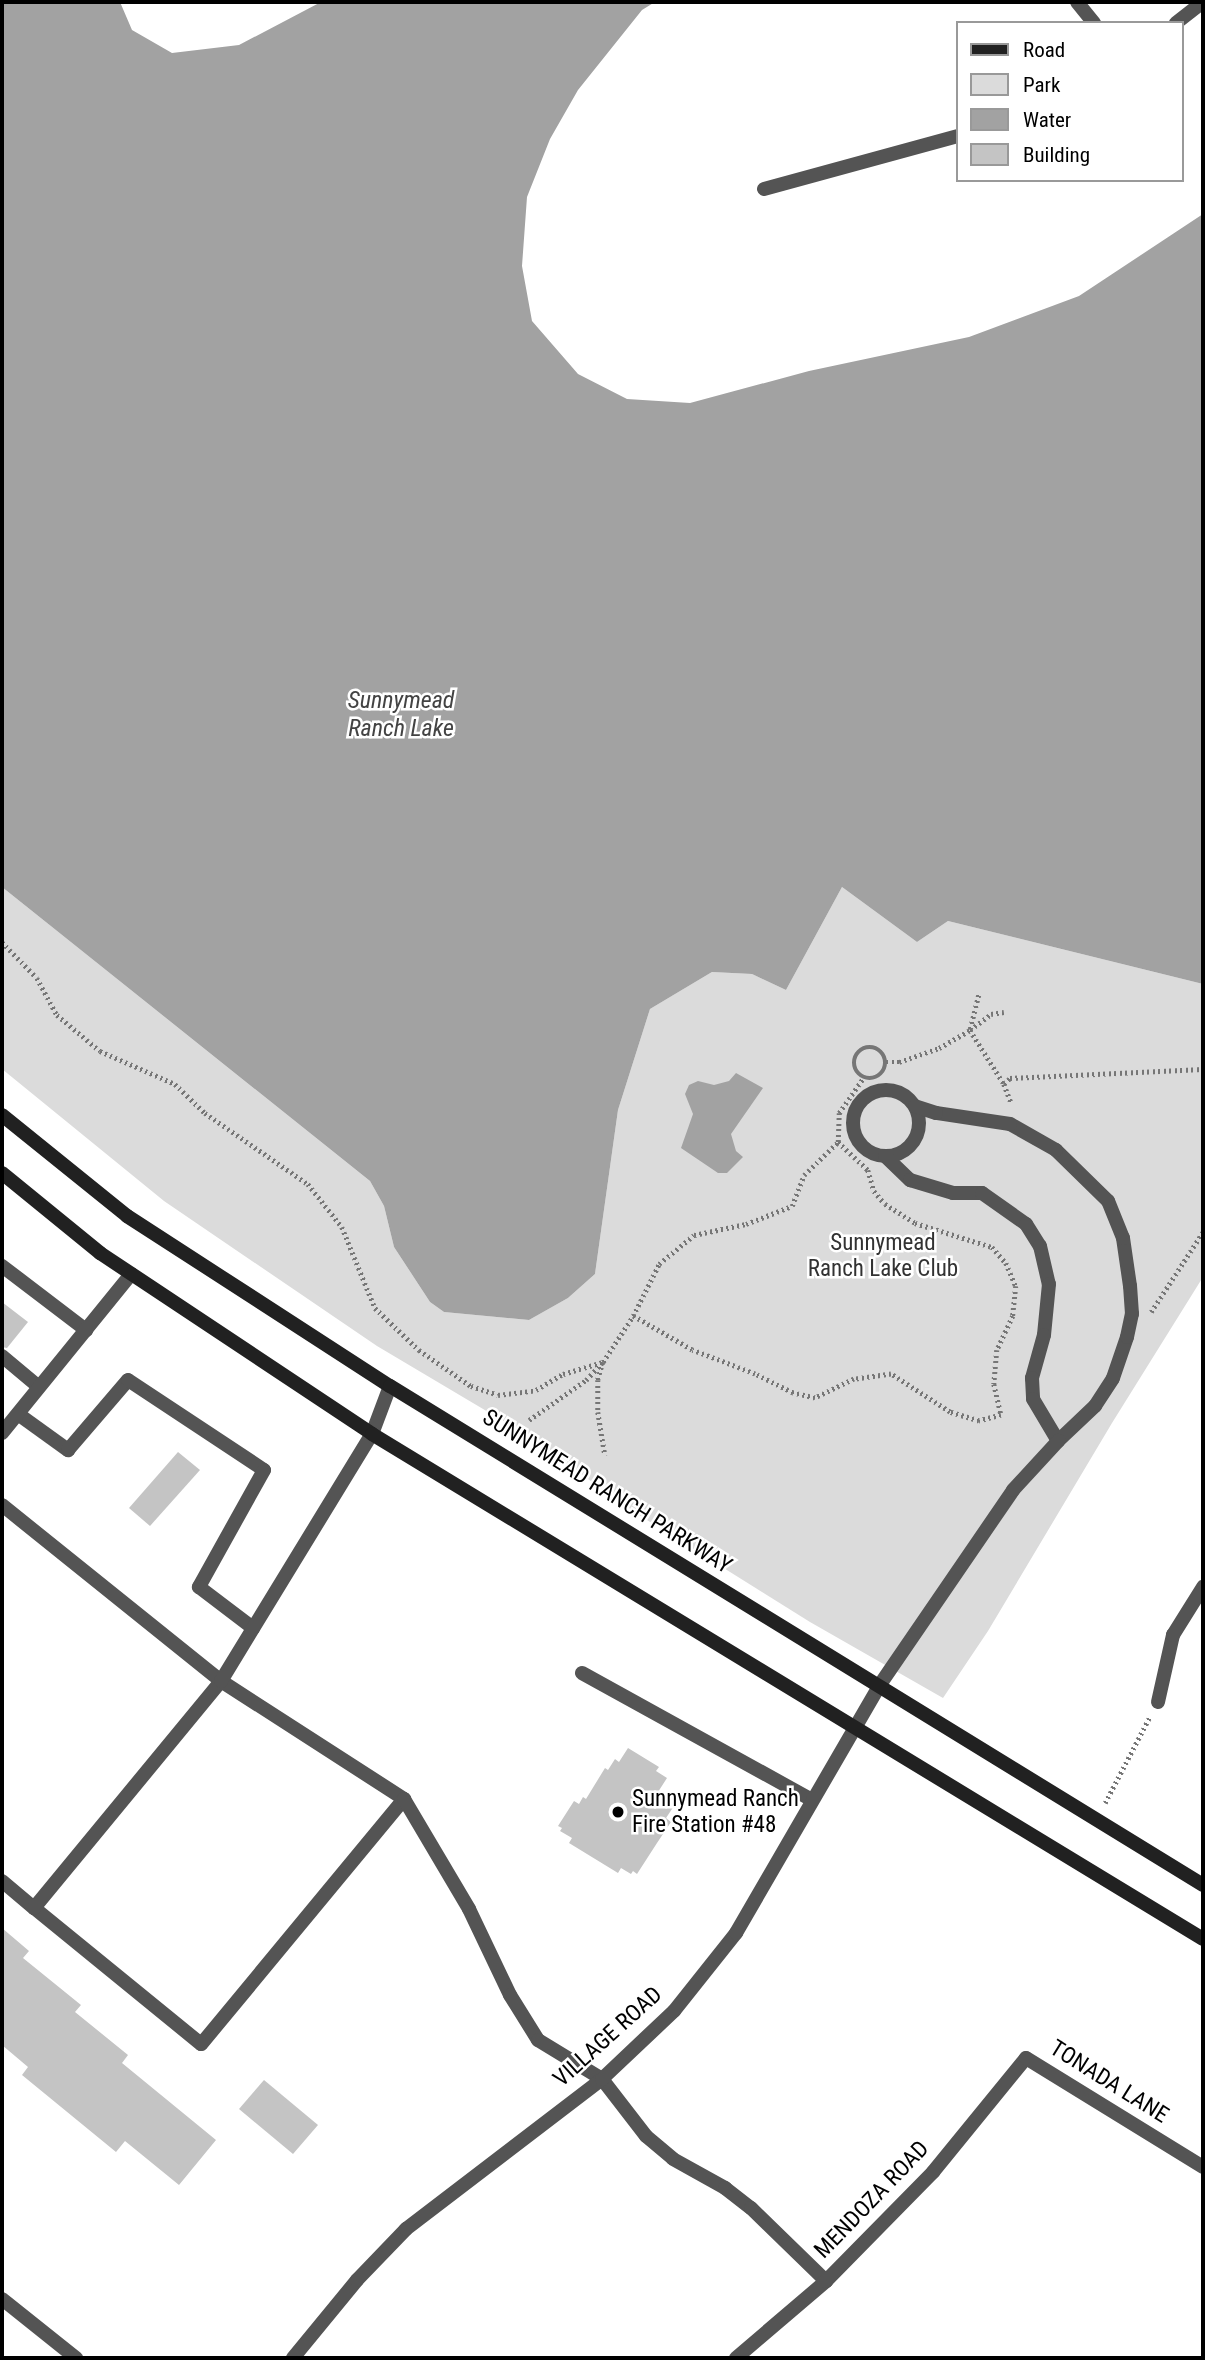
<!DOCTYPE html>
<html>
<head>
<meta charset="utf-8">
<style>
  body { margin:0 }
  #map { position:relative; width:1205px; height:2360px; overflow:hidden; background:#fff; font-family:"Roboto Condensed",sans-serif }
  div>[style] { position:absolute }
  .green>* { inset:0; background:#dbdbdb }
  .water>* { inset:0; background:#a2a2a2 }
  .building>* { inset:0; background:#c4c4c4 }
  .path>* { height:4.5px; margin-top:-2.25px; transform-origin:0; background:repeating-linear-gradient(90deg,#767676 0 2px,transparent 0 5.5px) }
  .path>.ring { margin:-2.25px; padding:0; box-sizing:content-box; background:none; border:4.5px solid #767676; border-radius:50% }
  .lane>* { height:14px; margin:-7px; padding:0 7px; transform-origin:7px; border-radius:7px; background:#545454 }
  .lane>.ring { margin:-7px; padding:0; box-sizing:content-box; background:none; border:14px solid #545454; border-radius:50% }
  .street>* { height:14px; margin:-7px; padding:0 7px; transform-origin:7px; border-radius:7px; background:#545454 }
  .secondary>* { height:14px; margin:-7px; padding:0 7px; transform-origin:7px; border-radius:7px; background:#212121 }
  .dots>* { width:19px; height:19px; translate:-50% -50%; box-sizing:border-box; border:4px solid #fff; border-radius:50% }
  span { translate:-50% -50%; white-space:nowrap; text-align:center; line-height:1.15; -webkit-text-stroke:5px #fff; paint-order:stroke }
  .park-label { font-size:23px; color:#323232 }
  .street-label { font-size:23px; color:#000 }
  .poi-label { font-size:23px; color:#000 }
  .left { translate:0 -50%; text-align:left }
  .water-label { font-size:24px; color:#434343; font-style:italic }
  .frame { position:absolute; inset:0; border:4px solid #000; pointer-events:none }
  .legend { position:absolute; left:956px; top:21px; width:228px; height:161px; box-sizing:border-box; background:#fff; border:2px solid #999; margin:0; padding:9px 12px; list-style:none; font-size:21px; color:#000 }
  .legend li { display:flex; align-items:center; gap:14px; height:35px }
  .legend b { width:35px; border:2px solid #999 }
</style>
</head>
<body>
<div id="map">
  <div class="green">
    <i style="clip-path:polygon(2px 887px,370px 1181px,384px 1206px,394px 1247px,430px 1302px,444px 1312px,529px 1320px,568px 1298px,595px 1274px,618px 1110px,650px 1009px,712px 972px,752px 974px,786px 990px,842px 887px,917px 942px,948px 921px,1203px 984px,1203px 1277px,1112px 1423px,988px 1631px,943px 1698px,810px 1622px,639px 1515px,520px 1431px,377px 1346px,164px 1201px,2px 1069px)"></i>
  </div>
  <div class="water">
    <i style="clip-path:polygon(2px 2px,120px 2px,132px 30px,172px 53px,239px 45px,321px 2px,655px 2px,642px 10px,578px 90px,550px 139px,527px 197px,522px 266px,532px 321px,578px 374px,627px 399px,690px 403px,809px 371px,969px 337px,1079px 296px,1203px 214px,1203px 984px,948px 921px,917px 942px,842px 887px,786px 990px,752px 974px,712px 972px,650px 1009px,618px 1110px,595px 1274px,568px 1298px,529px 1320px,444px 1312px,430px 1302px,394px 1247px,384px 1206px,370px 1181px,2px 887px)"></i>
    <i style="clip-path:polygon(736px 1073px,763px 1088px,731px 1134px,736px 1151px,743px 1157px,727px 1173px,718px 1173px,681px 1148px,693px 1114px,685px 1094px,689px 1085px,698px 1081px,714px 1085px,729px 1081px)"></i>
  </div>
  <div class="building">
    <i style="clip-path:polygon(2px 1302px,28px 1322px,7px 1348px,2px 1347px)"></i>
    <i style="clip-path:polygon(178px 1452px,200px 1470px,150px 1526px,129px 1508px)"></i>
    <i style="clip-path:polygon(628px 1748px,659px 1767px,656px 1771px,667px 1778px,658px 1792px,674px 1806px,666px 1818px,671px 1822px,657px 1843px,637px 1874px,633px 1871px,631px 1874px,621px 1868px,618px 1873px,569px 1843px,572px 1838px,560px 1831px,562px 1828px,558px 1826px,574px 1801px,579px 1804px,583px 1797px,586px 1799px,605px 1768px,608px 1770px,615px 1759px,619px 1762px)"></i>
    <i style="clip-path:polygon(2px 1928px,29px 1951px,23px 1958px,81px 2005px,75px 2012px,128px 2055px,122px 2063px,216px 2140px,179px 2185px,125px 2141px,116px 2152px,22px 2075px,28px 2067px,2px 2045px)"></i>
    <i style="clip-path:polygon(264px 2080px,318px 2125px,293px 2154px,239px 2109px)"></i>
  </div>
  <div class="path">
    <i style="left:2px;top:942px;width:50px;rotate:45.8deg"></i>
    <i style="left:37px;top:978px;width:42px;rotate:61.6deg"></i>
    <i style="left:57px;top:1015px;width:56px;rotate:39.9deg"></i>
    <i style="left:100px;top:1051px;width:82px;rotate:23.7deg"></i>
    <i style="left:175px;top:1084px;width:42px;rotate:44deg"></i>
    <i style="left:205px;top:1113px;width:125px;rotate:34.6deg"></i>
    <i style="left:308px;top:1184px;width:55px;rotate:51.7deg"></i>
    <i style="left:342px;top:1227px;width:87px;rotate:67.8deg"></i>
    <i style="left:375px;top:1308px;width:61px;rotate:43.7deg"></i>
    <i style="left:419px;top:1350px;width:63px;rotate:34.7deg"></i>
    <i style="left:471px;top:1386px;width:28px;rotate:18deg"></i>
    <i style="left:498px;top:1395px;width:38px;rotate:-7deg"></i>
    <i style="left:536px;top:1390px;width:31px;rotate:-31deg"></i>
    <i style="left:563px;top:1374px;width:42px;rotate:-16.7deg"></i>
    <i style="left:603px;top:1362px;width:55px;rotate:-56.9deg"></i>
    <i style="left:970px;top:1029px;width:38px;rotate:-76deg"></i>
    <i style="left:970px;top:1030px;width:26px;rotate:-37deg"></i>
    <i style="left:991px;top:1014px;width:13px;rotate:-9deg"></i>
    <i class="ring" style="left:854px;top:1047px;width:27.5px;height:27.5px"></i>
    <i style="left:886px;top:1062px;width:13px"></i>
    <i style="left:899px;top:1062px;width:42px;rotate:-19.3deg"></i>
    <i style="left:939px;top:1048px;width:36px;rotate:-30deg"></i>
    <i style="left:970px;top:1030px;width:64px;rotate:57.8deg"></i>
    <i style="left:1004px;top:1084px;width:19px;rotate:69deg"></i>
    <i style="left:1004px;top:1084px;width:8px;rotate:-45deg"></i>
    <i style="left:1010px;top:1078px;width:193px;rotate:-2.7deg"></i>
    <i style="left:838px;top:1142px;width:41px;rotate:43deg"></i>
    <i style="left:868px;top:1170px;width:22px;rotate:74deg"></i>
    <i style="left:874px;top:1191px;width:17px;rotate:50deg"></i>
    <i style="left:885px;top:1204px;width:36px;rotate:32deg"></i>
    <i style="left:915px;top:1223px;width:81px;rotate:17.3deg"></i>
    <i style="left:992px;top:1247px;width:21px;rotate:49deg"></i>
    <i style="left:1006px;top:1263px;width:25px;rotate:67deg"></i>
    <i style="left:1016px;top:1286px;width:30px;rotate:96deg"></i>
    <i style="left:1013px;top:1316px;width:38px;rotate:115deg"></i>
    <i style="left:997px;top:1350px;width:34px;rotate:95deg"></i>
    <i style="left:994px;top:1384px;width:32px;rotate:77deg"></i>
    <i style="left:1001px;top:1415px;width:23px;rotate:165deg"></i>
    <i style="left:979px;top:1421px;width:30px;rotate:-163deg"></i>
    <i style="left:950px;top:1412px;width:70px;rotate:-147.2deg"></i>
    <i style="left:891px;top:1374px;width:37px;rotate:172deg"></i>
    <i style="left:854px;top:1379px;width:43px;rotate:154deg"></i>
    <i style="left:815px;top:1398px;width:23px;rotate:-167deg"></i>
    <i style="left:793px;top:1393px;width:42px;rotate:-153.4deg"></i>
    <i style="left:755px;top:1374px;width:67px;rotate:-159.1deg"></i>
    <i style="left:692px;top:1350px;width:68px;rotate:-150deg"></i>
    <i style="left:633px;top:1316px;width:58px;rotate:-63.4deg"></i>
    <i style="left:659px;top:1264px;width:45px;rotate:-39.6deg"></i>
    <i style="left:694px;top:1235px;width:53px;rotate:-11.9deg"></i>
    <i style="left:746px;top:1224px;width:49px;rotate:-21.4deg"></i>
    <i style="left:792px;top:1206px;width:33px;rotate:-69deg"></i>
    <i style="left:804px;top:1175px;width:47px;rotate:-44.1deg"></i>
    <i style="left:838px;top:1142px;width:29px;rotate:-88deg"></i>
    <i style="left:839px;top:1113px;width:44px;rotate:-55.2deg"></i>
    <i style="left:1151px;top:1312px;width:95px;rotate:-57deg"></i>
    <i style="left:529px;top:1420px;width:70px;rotate:-35.1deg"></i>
    <i style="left:586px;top:1380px;width:25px;rotate:-47deg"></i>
    <i style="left:603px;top:1362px;width:19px;rotate:106deg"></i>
    <i style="left:598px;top:1380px;width:32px;rotate:90deg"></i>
    <i style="left:598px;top:1412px;width:44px;rotate:80.8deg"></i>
    <i style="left:1105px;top:1803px;width:96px;rotate:-62.6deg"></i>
  </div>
  <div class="lane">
    <i class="ring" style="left:853px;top:1090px;width:52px;height:52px"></i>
    <i style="left:885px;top:1156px;width:35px;rotate:44deg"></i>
    <i style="left:910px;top:1180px;width:45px;rotate:16.8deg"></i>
    <i style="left:953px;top:1193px;width:29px"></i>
    <i style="left:982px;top:1193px;width:54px;rotate:35.2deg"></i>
    <i style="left:1026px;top:1224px;width:26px;rotate:58deg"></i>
    <i style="left:1040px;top:1246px;width:39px;rotate:77deg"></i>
    <i style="left:1049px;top:1284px;width:51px;rotate:95.6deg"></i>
    <i style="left:1044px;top:1335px;width:45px;rotate:105.6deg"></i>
    <i style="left:1032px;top:1378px;width:21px;rotate:87deg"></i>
    <i style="left:1033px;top:1399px;width:49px;rotate:59.2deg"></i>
    <i style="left:1058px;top:1441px;width:51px;rotate:-43.4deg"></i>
    <i style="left:1095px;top:1406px;width:33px;rotate:-57deg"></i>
    <i style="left:1113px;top:1378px;width:43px;rotate:-71.1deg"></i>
    <i style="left:1127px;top:1337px;width:24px;rotate:-78deg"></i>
    <i style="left:1132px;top:1314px;width:28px;rotate:-94deg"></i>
    <i style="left:1130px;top:1286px;width:49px;rotate:-98.3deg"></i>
    <i style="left:1123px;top:1238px;width:40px;rotate:-112deg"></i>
    <i style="left:1108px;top:1201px;width:73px;rotate:-135.6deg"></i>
    <i style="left:1056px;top:1150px;width:53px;rotate:-150.5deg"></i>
    <i style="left:1010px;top:1124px;width:75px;rotate:-171.5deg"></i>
    <i style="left:936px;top:1113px;width:22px;rotate:-162deg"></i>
    <i style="left:2px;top:1266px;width:106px;rotate:37.3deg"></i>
    <i style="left:2px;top:1356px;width:48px;rotate:40deg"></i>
    <i style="left:18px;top:1414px;width:62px;rotate:35.8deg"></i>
    <i style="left:68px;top:1450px;width:92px;rotate:-49.4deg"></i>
    <i style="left:128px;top:1380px;width:163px;rotate:33.5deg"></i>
    <i style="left:264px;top:1470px;width:134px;rotate:119.1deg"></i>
    <i style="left:199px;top:1587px;width:68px;rotate:37.2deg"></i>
    <i style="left:2px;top:1433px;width:205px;rotate:-50.9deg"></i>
    <i style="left:2px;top:1505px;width:281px;rotate:38.8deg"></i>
    <i style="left:221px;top:1681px;width:218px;rotate:32.8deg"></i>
    <i style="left:404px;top:1799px;width:318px;rotate:129.6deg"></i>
    <i style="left:201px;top:2044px;width:215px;rotate:-140.8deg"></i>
    <i style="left:582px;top:1673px;width:263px;rotate:28.9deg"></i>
    <i style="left:879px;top:1686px;width:237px;rotate:-55.6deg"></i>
    <i style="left:1013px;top:1490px;width:67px;rotate:-47.4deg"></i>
    <i style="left:404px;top:1799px;width:128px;rotate:59.4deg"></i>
    <i style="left:469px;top:1909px;width:95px;rotate:64.5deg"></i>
    <i style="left:510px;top:1995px;width:53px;rotate:58.1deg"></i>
    <i style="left:538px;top:2040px;width:75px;rotate:31.4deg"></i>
    <i style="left:2px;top:1881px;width:42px;rotate:40.2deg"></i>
    <i style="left:34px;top:1908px;width:294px;rotate:-50.5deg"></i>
    <i style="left:221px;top:1681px;width:289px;rotate:-58.6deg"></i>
    <i style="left:372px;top:1434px;width:51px;rotate:-69.4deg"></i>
    <i style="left:2px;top:2299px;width:95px;rotate:38.6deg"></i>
  </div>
  <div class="street">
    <i style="left:1077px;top:2px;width:27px;rotate:51deg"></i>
    <i style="left:1176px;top:23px;width:34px;rotate:-38deg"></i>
    <i style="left:764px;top:189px;width:201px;rotate:-15.3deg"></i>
    <i style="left:1158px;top:1702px;width:69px;rotate:-77.4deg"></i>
    <i style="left:1173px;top:1635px;width:57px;rotate:-58deg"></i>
    <i style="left:602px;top:2079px;width:72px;rotate:52.3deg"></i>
    <i style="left:646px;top:2136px;width:35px;rotate:40deg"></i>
    <i style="left:673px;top:2159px;width:60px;rotate:29.1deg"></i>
    <i style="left:725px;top:2188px;width:33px;rotate:38deg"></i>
    <i style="left:751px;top:2208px;width:105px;rotate:44.2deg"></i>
    <i style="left:293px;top:2358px;width:101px;rotate:-50.6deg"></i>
    <i style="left:357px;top:2280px;width:71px;rotate:-46.1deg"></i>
    <i style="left:406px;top:2229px;width:247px;rotate:-37.4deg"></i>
    <i style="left:602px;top:2079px;width:99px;rotate:-43.4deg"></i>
    <i style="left:674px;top:2011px;width:100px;rotate:-51.5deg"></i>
    <i style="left:736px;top:1933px;width:285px;rotate:-59.9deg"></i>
    <i style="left:736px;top:2358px;width:118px;rotate:-40.5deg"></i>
    <i style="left:826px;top:2281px;width:153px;rotate:-45.5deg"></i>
    <i style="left:933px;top:2172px;width:147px;rotate:-50.8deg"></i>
    <i style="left:1026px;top:2058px;width:208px;rotate:31.6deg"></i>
  </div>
  <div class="secondary">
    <i style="left:2px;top:1115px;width:161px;rotate:38.9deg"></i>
    <i style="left:127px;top:1216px;width:313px;rotate:32.9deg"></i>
    <i style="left:390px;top:1386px;width:954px;rotate:31.54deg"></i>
    <i style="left:2px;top:1173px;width:127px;rotate:39.2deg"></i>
    <i style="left:100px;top:1253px;width:327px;rotate:33.6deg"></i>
    <i style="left:372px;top:1434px;width:972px;rotate:31.29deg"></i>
  </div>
  <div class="dots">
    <i style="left:618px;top:1812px;background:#000"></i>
  </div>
  <div class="park-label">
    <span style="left:883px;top:1256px">Sunnymead<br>Ranch Lake Club</span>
  </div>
  <div class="street-label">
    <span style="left:607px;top:1492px;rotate:32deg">SUNNYMEAD RANCH PARKWAY</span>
    <span style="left:608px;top:2037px;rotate:-42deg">VILLAGE ROAD</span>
    <span style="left:1109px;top:2082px;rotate:32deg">TONADA LANE</span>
    <span style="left:872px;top:2200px;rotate:-46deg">MENDOZA ROAD</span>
  </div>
  <div class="poi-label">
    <span class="left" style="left:632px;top:1812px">Sunnymead Ranch<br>Fire Station #48</span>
  </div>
  <div class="water-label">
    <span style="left:401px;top:715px">Sunnymead<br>Ranch Lake</span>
  </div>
  <div class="frame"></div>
  <ul class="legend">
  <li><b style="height:9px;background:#212121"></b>Road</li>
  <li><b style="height:19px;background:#dbdbdb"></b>Park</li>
  <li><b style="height:19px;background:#a2a2a2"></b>Water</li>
  <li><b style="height:19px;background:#c4c4c4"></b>Building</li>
  </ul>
</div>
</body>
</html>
